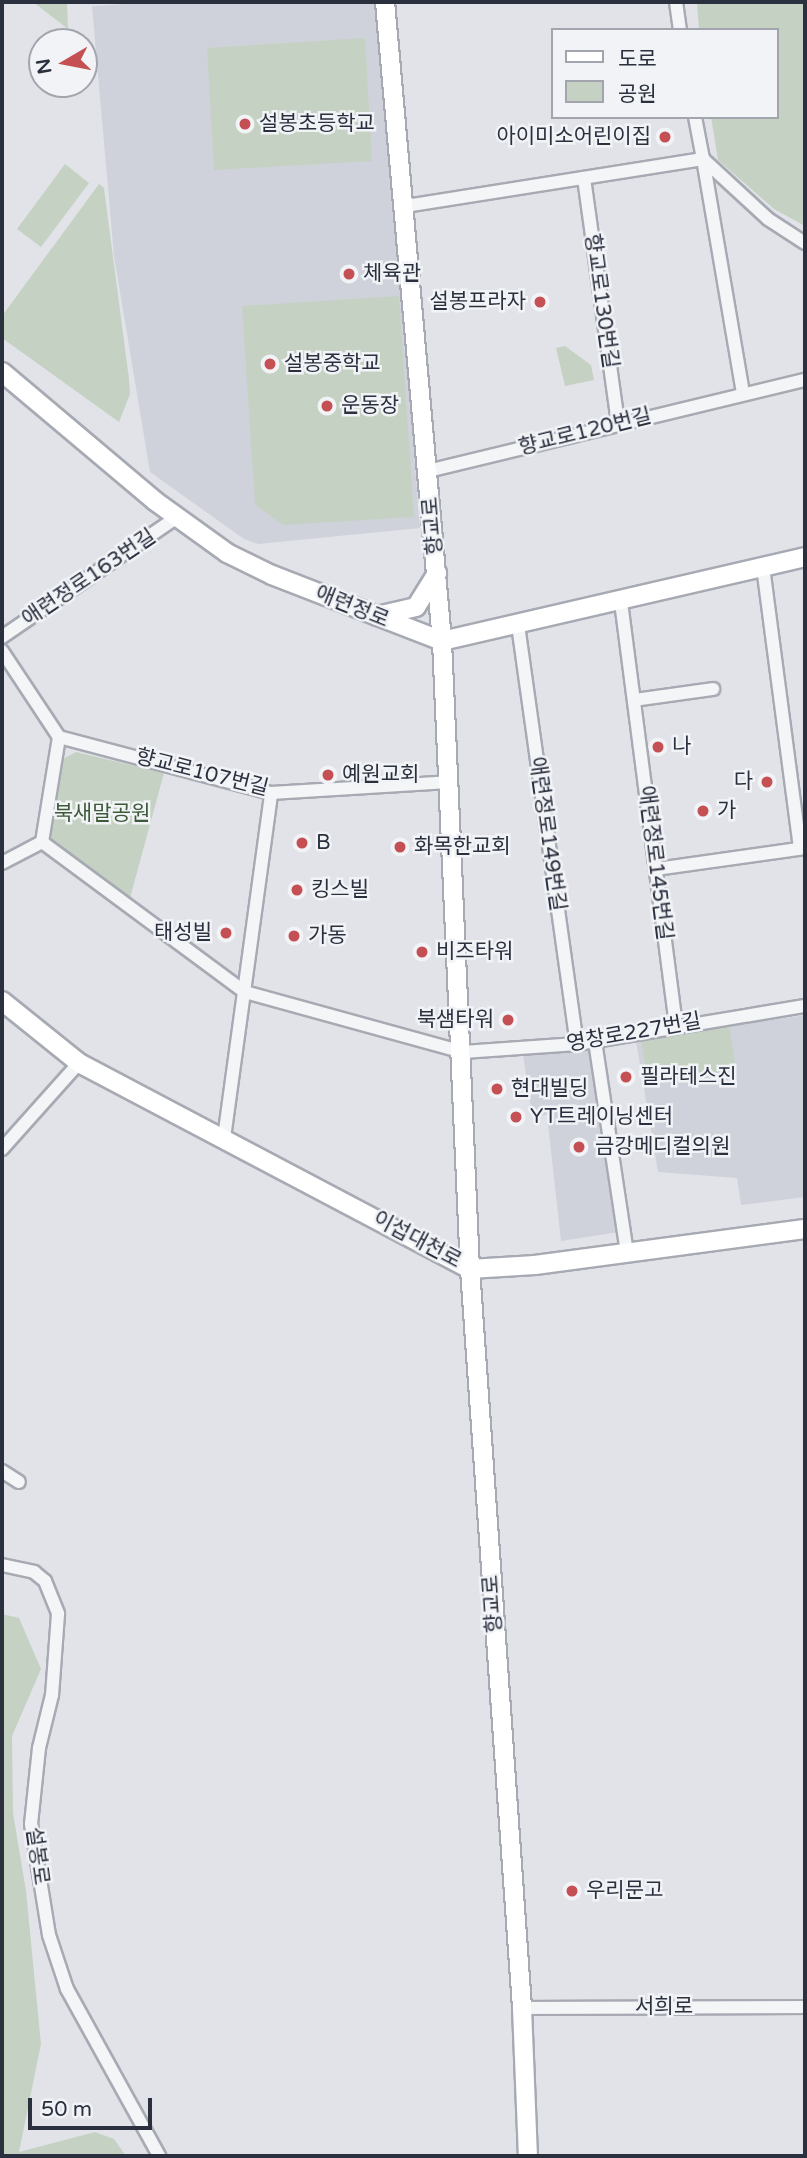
<!DOCTYPE html>
<html>
<head>
<meta charset="utf-8">
<style>
  body { margin:0 }
  #map { position:relative; width:807px; height:2158px; overflow:hidden; background:#e1e3e9; font-family:"Varela Round","Noto Sans KR",sans-serif }
  div>[style] { position:absolute }
  .built>* { inset:0; background:#d0d2db }
  .green>* { inset:0; background:#c5d2c3 }
  .roads { filter:drop-shadow(2px 0 #a7aab3) drop-shadow(-2px 0 #a7aab3) drop-shadow(0 2px #a7aab3) drop-shadow(0 -2px #a7aab3) }
  .street>* { height:12px; margin:-6px; padding:0 6px; transform-origin:6px; border-radius:6px; background:#f4f5f7 }
  .secondary>* { height:18px; margin:-9px; padding:0 9px; transform-origin:9px; border-radius:9px; background:#fff }
  .dots>* { width:19px; height:19px; translate:-50% -50%; box-sizing:border-box; border:4px solid #f1f3f6; border-radius:50% }
  span { translate:-50% -50%; white-space:nowrap; text-align:center; line-height:1.15; -webkit-text-stroke:5px #f1f3f6; paint-order:stroke }
  .poi-label { font-size:21px; color:#2b303f }
  .left { translate:0 -50%; text-align:left }
  .right { translate:-100% -50%; text-align:right }
  .street-label { font-size:21px; color:#2b303f }
  .park-label { font-size:21px; color:#3c5a39 }
  .frame { position:absolute; inset:0; border:4px solid #2b303f; pointer-events:none }
  .legend { position:absolute; left:551px; top:28px; width:228px; height:91px; box-sizing:border-box; background:#f1f3f6; border:2px solid #a2a5ad; margin:0; padding:9px 12px; list-style:none; font-size:21px; color:#2b303f }
  .legend li { display:flex; align-items:center; gap:14px; height:35px }
  .legend b { width:35px; border:2px solid #a2a5ad }
  .north { position:absolute; left:28px; top:28px; width:70px; height:70px; box-sizing:border-box; background:#f1f3f6; border:2px solid #a2a5ad; border-radius:50%; rotate:260deg; font-size:19px; font-weight:700; line-height:28px; text-align:center; color:#2b303f }
  .north::after { content:''; display:block; margin:auto; width:24px; height:32px; background:#c45054; clip-path:polygon(50% 0,100% 100%,50% 72%,0 100%) }
  .scale { position:absolute; left:28px; top:2098px; width:124px; height:32px; box-sizing:border-box; border:4px solid #2b303f; border-top:0; padding-left:9px; font-size:21px; line-height:24px; white-space:nowrap; color:#2b303f; -webkit-text-stroke:5px #f1f3f6; paint-order:stroke }
</style>
</head>
<body>
<div id="map">
  <div class="built">
    <i style="clip-path:polygon(159px 2px,378px 2px,420px 528px,258px 544px,244px 539px,150px 472px,114px 256px,92px 6px)"></i>
    <i style="clip-path:polygon(805px 1015px,805px 1197px,741px 1205px,737px 1178px,658px 1172px,636px 1041px)"></i>
    <i style="clip-path:polygon(593px 1045px,619px 1232px,561px 1241px,547px 1115px,532px 1116px,523px 1055px)"></i>
  </div>
  <div class="green">
    <i style="clip-path:polygon(33px 2px,67px 2px,68px 29px)"></i>
    <i style="clip-path:polygon(697px 2px,805px 2px,805px 226px,774px 209px,718px 160px,711px 117px,777px 117px,777px 30px,699px 30px)"></i>
    <i style="clip-path:polygon(365px 38px,372px 161px,214px 170px,207px 48px)"></i>
    <i style="clip-path:polygon(65px 164px,89px 183px,41px 247px,17px 229px)"></i>
    <i style="clip-path:polygon(99px 184px,104px 188px,129px 379px,130px 394px,119px 422px,2px 338px,2px 316px)"></i>
    <i style="clip-path:polygon(399px 296px,414px 517px,283px 525px,255px 505px,242px 306px)"></i>
    <i style="clip-path:polygon(565px 346px,591px 365px,594px 380px,565px 386px,556px 348px)"></i>
    <i style="clip-path:polygon(76px 752px,164px 773px,130px 898px,47px 840px,63px 759px)"></i>
    <i style="clip-path:polygon(729px 1026px,736px 1069px,648px 1083px,641px 1039px)"></i>
    <i style="clip-path:polygon(2px 1614px,19px 1618px,41px 1669px,12px 1736px,13px 1813px,26px 1891px,41px 2044px,19px 2152px,95px 2132px,114px 2139px,126px 2156px,2px 2156px)"></i>
  </div>
  <div class="roads">
    <div class="street">
      <i style="left:676px;top:2px;width:28px;rotate:82deg"></i>
      <i style="left:695px;top:117px;width:43px;rotate:79.2deg"></i>
      <i style="left:703px;top:159px;width:88px;rotate:42.7deg"></i>
      <i style="left:768px;top:219px;width:44px;rotate:33deg"></i>
      <i style="left:584px;top:178px;width:248px;rotate:82.1deg"></i>
      <i style="left:406px;top:206px;width:301px;rotate:-9deg"></i>
      <i style="left:703px;top:159px;width:238px;rotate:80.3deg"></i>
      <i style="left:428px;top:471px;width:388px;rotate:-13.6deg"></i>
      <i style="left:763px;top:567px;width:283px;rotate:82.5deg"></i>
      <i style="left:621px;top:602px;width:427px;rotate:82.6deg"></i>
      <i style="left:518px;top:625px;width:423px;rotate:82deg"></i>
      <i style="left:2px;top:637px;width:211px;rotate:-34.4deg"></i>
      <i style="left:2px;top:651px;width:103px;rotate:56.5deg"></i>
      <i style="left:59px;top:737px;width:219px;rotate:14.8deg"></i>
      <i style="left:271px;top:793px;width:178px;rotate:-3.5deg"></i>
      <i style="left:634px;top:700px;width:80px;rotate:-7.9deg"></i>
      <i style="left:42px;top:842px;width:252px;rotate:36.5deg"></i>
      <i style="left:245px;top:992px;width:226px;rotate:15.4deg"></i>
      <i style="left:463px;top:1052px;width:114px;rotate:-4deg"></i>
      <i style="left:577px;top:1044px;width:231px;rotate:-9.5deg"></i>
      <i style="left:2px;top:863px;width:45px;rotate:-27.7deg"></i>
      <i style="left:42px;top:842px;width:106px;rotate:-80.8deg"></i>
      <i style="left:656px;top:869px;width:150px;rotate:-8deg"></i>
      <i style="left:595px;top:1041px;width:214px;rotate:81.4deg"></i>
      <i style="left:224px;top:1138px;width:348px;rotate:-82.2deg"></i>
      <i style="left:2px;top:1149px;width:115px;rotate:-48.2deg"></i>
      <i style="left:2px;top:1471px;width:20px;rotate:33deg"></i>
      <i style="left:2px;top:1565px;width:33px;rotate:12deg"></i>
      <i style="left:34px;top:1572px;width:14px;rotate:39deg"></i>
      <i style="left:45px;top:1581px;width:35px;rotate:68deg"></i>
      <i style="left:58px;top:1614px;width:81px;rotate:94.2deg"></i>
      <i style="left:52px;top:1695px;width:55px;rotate:103.8deg"></i>
      <i style="left:39px;top:1748px;width:76px;rotate:96deg"></i>
      <i style="left:31px;top:1824px;width:112px;rotate:80.8deg"></i>
      <i style="left:49px;top:1935px;width:57px;rotate:71.6deg"></i>
      <i style="left:67px;top:1989px;width:191px;rotate:61.1deg"></i>
      <i style="left:522px;top:2008px;width:283px;rotate:-0.2deg"></i>
    </div>
    <div class="secondary">
      <i style="left:385px;top:2px;width:642px;rotate:84.9deg"></i>
      <i style="left:442px;top:641px;width:629px;rotate:87.45deg"></i>
      <i style="left:470px;top:1269px;width:741px;rotate:85.97deg"></i>
      <i style="left:522px;top:2008px;width:148px;rotate:87.7deg"></i>
      <i style="left:2px;top:372px;width:200px;rotate:40.1deg"></i>
      <i style="left:155px;top:501px;width:89px;rotate:35.8deg"></i>
      <i style="left:227px;top:553px;width:50px;rotate:26.1deg"></i>
      <i style="left:272px;top:575px;width:182px;rotate:21.2deg"></i>
      <i style="left:442px;top:641px;width:373px;rotate:-13deg"></i>
      <i style="left:377px;top:616px;width:40px;rotate:-13deg"></i>
      <i style="left:416px;top:607px;width:40px;rotate:-58deg"></i>
      <i style="left:2px;top:1001px;width:99px;rotate:38.8deg"></i>
      <i style="left:79px;top:1063px;width:442px;rotate:27.8deg"></i>
      <i style="left:470px;top:1269px;width:65px;rotate:-3.5deg"></i>
      <i style="left:535px;top:1265px;width:272px;rotate:-7.6deg"></i>
    </div>
  </div>
  <div class="dots">
    <i style="left:245px;top:124px;background:#c45054"></i>
    <i style="left:665px;top:137px;background:#c45054"></i>
    <i style="left:349px;top:274px;background:#c45054"></i>
    <i style="left:540px;top:302px;background:#c45054"></i>
    <i style="left:270px;top:364px;background:#c45054"></i>
    <i style="left:327px;top:406px;background:#c45054"></i>
    <i style="left:658px;top:747px;background:#c45054"></i>
    <i style="left:328px;top:775px;background:#c45054"></i>
    <i style="left:767px;top:782px;background:#c45054"></i>
    <i style="left:703px;top:811px;background:#c45054"></i>
    <i style="left:302px;top:843px;background:#c45054"></i>
    <i style="left:400px;top:847px;background:#c45054"></i>
    <i style="left:297px;top:890px;background:#c45054"></i>
    <i style="left:226px;top:933px;background:#c45054"></i>
    <i style="left:294px;top:936px;background:#c45054"></i>
    <i style="left:422px;top:952px;background:#c45054"></i>
    <i style="left:508px;top:1020px;background:#c45054"></i>
    <i style="left:626px;top:1077px;background:#c45054"></i>
    <i style="left:497px;top:1089px;background:#c45054"></i>
    <i style="left:516px;top:1117px;background:#c45054"></i>
    <i style="left:579px;top:1147px;background:#c45054"></i>
    <i style="left:572px;top:1891px;background:#c45054"></i>
  </div>
  <div class="poi-label">
    <span class="left" style="left:259px;top:124px">설봉초등학교</span>
    <span class="right" style="left:651px;top:137px">아이미소어린이집</span>
    <span class="left" style="left:363px;top:274px">체육관</span>
    <span class="right" style="left:526px;top:302px">설봉프라자</span>
    <span class="left" style="left:284px;top:364px">설봉중학교</span>
    <span class="left" style="left:341px;top:406px">운동장</span>
    <span class="left" style="left:672px;top:747px">나</span>
    <span class="left" style="left:342px;top:775px">예원교회</span>
    <span class="right" style="left:753px;top:782px">다</span>
    <span class="left" style="left:717px;top:811px">가</span>
    <span class="left" style="left:316px;top:843px">B</span>
    <span class="left" style="left:414px;top:847px">화목한교회</span>
    <span class="left" style="left:311px;top:890px">킹스빌</span>
    <span class="right" style="left:212px;top:933px">태성빌</span>
    <span class="left" style="left:308px;top:936px">가동</span>
    <span class="left" style="left:436px;top:952px">비즈타워</span>
    <span class="right" style="left:494px;top:1020px">북샘타워</span>
    <span class="left" style="left:640px;top:1077px">필라테스진</span>
    <span class="left" style="left:511px;top:1089px">현대빌딩</span>
    <span class="left" style="left:530px;top:1117px">YT트레이닝센터</span>
    <span class="left" style="left:595px;top:1147px">금강메디컬의원</span>
    <span class="left" style="left:586px;top:1891px">우리문고</span>
  </div>
  <div class="street-label">
    <span style="left:601px;top:301px;rotate:82deg">향교로130번길</span>
    <span style="left:585px;top:432px;rotate:-14deg">향교로120번길</span>
    <span style="left:433px;top:526px;rotate:-95deg">향교로</span>
    <span style="left:89px;top:578px;rotate:-34deg">애련정로163번길</span>
    <span style="left:352px;top:607px;rotate:22deg">애련정로</span>
    <span style="left:202px;top:773px;rotate:14deg">향교로107번길</span>
    <span style="left:547px;top:834px;rotate:82deg">애련정로149번길</span>
    <span style="left:655px;top:863px;rotate:83deg">애련정로145번길</span>
    <span style="left:634px;top:1033px;rotate:-10deg">영창로227번길</span>
    <span style="left:417px;top:1240px;rotate:28deg">이섭대천로</span>
    <span style="left:493px;top:1604px;rotate:-94deg">향교로</span>
    <span style="left:37px;top:1856px;rotate:82deg">설봉로</span>
    <span style="left:664px;top:2007px">서희로</span>
  </div>
  <div class="park-label">
    <span style="left:102px;top:814px">북새말공원</span>
  </div>
  <div class="frame"></div>
  <ul class="legend">
  <li><b style="height:9px;background:#fff"></b>도로</li>
  <li><b style="height:19px;background:#c5d2c3"></b>공원</li>
  </ul>
  <div class="north">N</div>
  <div class="scale">50 m</div>
</div>
</body>
</html>
